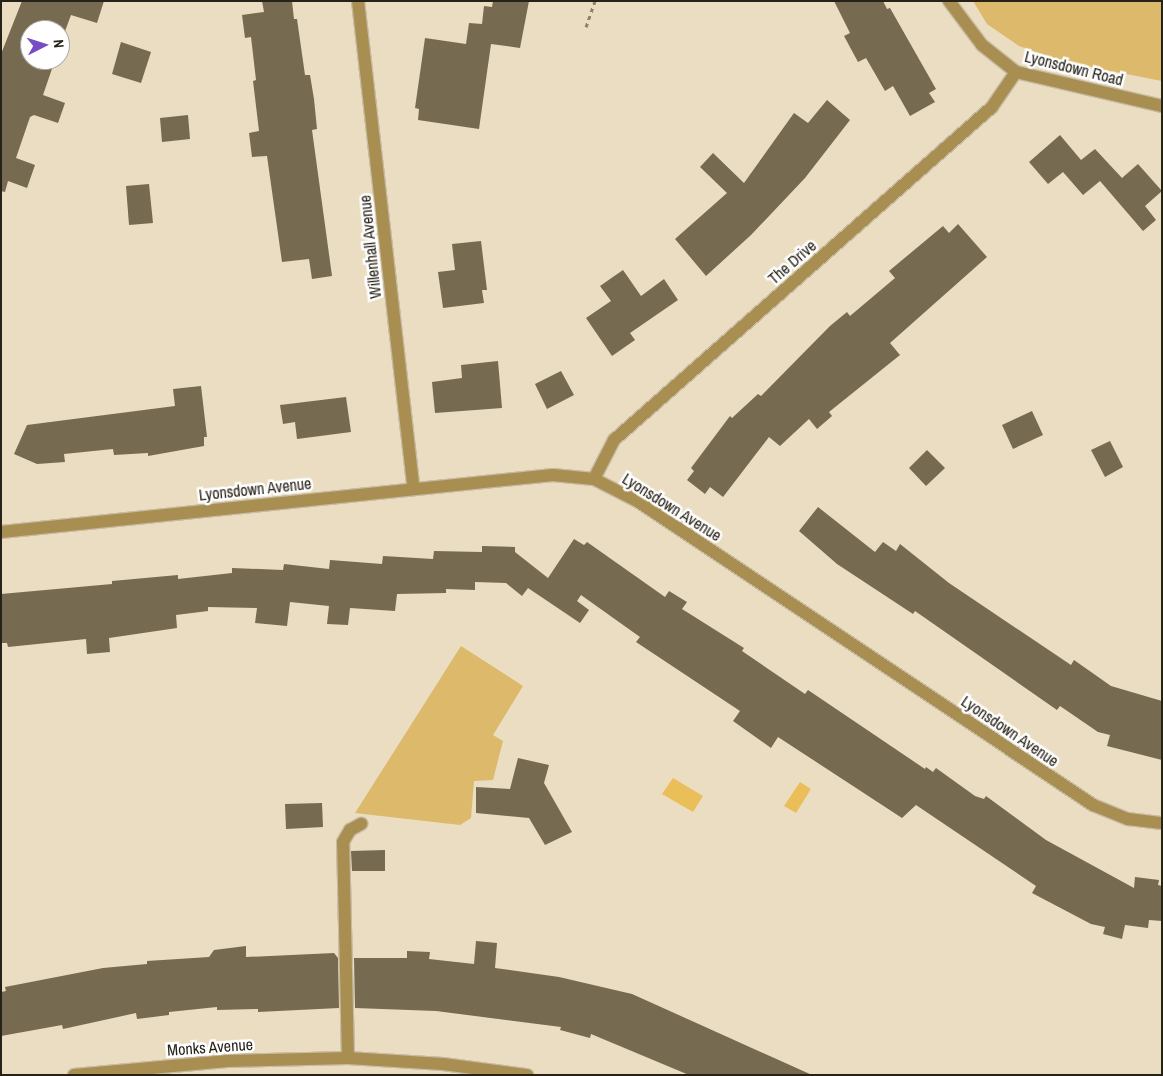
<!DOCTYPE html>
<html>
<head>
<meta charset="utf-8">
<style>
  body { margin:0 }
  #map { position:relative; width:1163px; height:1076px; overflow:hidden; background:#eaddc1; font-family:"Archivo Narrow",sans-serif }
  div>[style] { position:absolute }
  .green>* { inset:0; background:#dcb96b }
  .water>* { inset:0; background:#eabf5a }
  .building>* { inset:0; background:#766a50 }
  .path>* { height:3px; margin-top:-1.5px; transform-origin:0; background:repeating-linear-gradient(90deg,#8d8470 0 4px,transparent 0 8px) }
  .roads { filter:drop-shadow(1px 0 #c7bba3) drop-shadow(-1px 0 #c7bba3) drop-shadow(0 1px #c7bba3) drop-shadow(0 -1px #c7bba3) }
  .minor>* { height:12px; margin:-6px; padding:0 6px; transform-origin:6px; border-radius:6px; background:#a98e52 }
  span { translate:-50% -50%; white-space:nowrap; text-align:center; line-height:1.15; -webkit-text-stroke:5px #fff; paint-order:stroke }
  .street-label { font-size:16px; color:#272218 }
  .frame { position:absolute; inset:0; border:2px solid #272218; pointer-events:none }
  .north { position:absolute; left:20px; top:20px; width:50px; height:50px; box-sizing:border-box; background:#fff; border:1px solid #a9a7a3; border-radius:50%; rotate:85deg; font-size:14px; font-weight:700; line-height:20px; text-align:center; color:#272218 }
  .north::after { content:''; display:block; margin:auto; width:18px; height:22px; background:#774cc5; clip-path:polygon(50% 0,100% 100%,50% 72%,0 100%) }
</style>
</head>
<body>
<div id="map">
  <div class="green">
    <i style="clip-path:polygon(973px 1px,1162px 1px,1162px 81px,1065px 62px,1019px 46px,987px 24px)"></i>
    <i style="clip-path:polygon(461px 646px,523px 686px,493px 735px,503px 741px,493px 780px,474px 781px,471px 818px,460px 825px,355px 813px)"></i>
  </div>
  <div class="water">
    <i style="clip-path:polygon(673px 778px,703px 796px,693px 812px,662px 794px)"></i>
    <i style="clip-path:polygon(800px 782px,811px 789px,796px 813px,784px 806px)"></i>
  </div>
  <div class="building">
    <i style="clip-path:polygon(22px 1px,104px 1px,97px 23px,71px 15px,60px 45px,60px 30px,30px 30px,30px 60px,55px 60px,43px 95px,65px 103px,58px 123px,34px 115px,30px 117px,16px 158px,35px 165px,27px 188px,8px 181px,5px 192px,1px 191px,1px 54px)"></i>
    <i style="clip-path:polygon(262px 1px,292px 1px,294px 19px,297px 19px,305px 75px,310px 75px,314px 99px,317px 129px,312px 130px,332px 276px,312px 279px,309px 259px,282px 262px,267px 156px,252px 157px,249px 133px,259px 131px,253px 81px,256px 80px,251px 37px,245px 38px,242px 15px,264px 12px)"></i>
    <i style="clip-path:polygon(493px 1px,529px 1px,520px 48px,491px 44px,479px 129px,418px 120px,419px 109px,415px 108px,425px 38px,466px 44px,469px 23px,482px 24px,484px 6px,492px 7px)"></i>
    <i style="clip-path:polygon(834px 1px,883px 1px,887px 9px,890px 8px,936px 89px,929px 93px,935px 102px,910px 116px,893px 86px,885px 91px,866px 58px,858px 62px,844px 36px,850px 33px)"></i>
    <i style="clip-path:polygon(121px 42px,151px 52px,141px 83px,112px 74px)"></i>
    <i style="clip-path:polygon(827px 100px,850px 120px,805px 178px,751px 235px,706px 276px,675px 239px,727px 193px,700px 167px,713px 153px,744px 183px,794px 113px,808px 123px)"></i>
    <i style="clip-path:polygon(188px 115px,190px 139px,162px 142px,160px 118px)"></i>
    <i style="clip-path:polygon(1060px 135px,1081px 160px,1095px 149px,1122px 178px,1138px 164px,1162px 191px,1145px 206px,1156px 220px,1143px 231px,1100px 181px,1083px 195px,1063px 172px,1048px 184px,1029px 162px)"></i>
    <i style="clip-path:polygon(149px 184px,153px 223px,129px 225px,126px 186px)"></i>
    <i style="clip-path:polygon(958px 224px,987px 257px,890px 343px,900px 355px,829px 412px,832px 416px,817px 429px,809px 419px,780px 446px,769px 437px,723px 497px,710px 487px,705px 494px,687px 480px,694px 471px,691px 468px,730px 416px,732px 418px,758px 394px,761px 396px,830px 326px,847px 312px,850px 316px,895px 278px,889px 271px,943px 226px,949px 233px)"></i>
    <i style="clip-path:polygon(481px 241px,487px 290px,482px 290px,484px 303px,443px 308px,438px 272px,455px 270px,452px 244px)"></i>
    <i style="clip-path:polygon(623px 270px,641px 296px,664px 279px,678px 300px,630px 333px,635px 340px,612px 356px,586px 318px,611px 301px,600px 286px)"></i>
    <i style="clip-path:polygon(498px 361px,502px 408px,435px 413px,432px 382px,462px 378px,461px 365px)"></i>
    <i style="clip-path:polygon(561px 371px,574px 395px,547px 409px,535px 384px)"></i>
    <i style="clip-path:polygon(201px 386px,207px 437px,204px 437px,204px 446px,148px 456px,148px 453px,114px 455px,113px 449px,64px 454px,65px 462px,37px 464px,14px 454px,27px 425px,175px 406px,173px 389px)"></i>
    <i style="clip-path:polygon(346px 397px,351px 432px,297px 439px,295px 422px,283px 424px,280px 405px)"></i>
    <i style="clip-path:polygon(1032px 411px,1043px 435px,1013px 449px,1002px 425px)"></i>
    <i style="clip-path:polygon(1110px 441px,1123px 467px,1105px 477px,1091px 450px)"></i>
    <i style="clip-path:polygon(927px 450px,945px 468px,926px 486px,909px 468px)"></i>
    <i style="clip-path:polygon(818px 507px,875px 552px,883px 542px,896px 551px,900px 544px,949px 583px,1071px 665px,1074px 660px,1111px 686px,1162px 701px,1162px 760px,1107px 746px,1110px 735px,1098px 732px,1060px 706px,1057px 710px,915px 611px,913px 614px,837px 564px,799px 531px)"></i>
    <i style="clip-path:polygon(574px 539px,584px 545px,587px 542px,665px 597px,669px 591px,687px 602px,682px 609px,744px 648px,742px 651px,805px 694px,808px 690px,925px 769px,926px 767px,933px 772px,936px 768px,975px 796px,984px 799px,986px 796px,1046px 840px,1134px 888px,1135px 877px,1159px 880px,1158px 885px,1162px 886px,1162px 921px,1149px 920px,1148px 928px,1125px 925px,1122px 939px,1103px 934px,1105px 927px,1091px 924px,1032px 893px,1036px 886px,916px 805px,902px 818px,778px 737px,771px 748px,733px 721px,740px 711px,636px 642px,640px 637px,581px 595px,577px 601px,589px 610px,580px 623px,528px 588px,522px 596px,506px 583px,475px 582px,475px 590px,446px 589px,446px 593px,397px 594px,395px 611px,350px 608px,348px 625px,327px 624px,329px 606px,290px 602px,287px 626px,255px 623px,257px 608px,208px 607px,208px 611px,176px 615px,177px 628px,109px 638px,110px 652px,87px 654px,86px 639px,8px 647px,7px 643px,1px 643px,1px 594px,112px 584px,112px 581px,178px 575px,178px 579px,232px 573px,232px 568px,283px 570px,284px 564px,329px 569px,330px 560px,382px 564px,383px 556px,433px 559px,434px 551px,482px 552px,482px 546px,515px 547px,515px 552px,548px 578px)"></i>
    <i style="clip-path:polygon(518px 758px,549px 765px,544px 783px,572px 832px,545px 845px,529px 818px,476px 813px,476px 787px,510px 789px)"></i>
    <i style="clip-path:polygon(322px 803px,323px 827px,286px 829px,285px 804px)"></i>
    <i style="clip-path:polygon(385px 850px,385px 871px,352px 871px,351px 851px)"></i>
    <i style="clip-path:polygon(476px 941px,497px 943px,495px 968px,559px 977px,632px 994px,812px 1075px,689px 1075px,591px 1034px,590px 1038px,560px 1030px,561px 1027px,436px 1011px,355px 1008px,354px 958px,407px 958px,407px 951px,430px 952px,429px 959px,474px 964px)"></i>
    <i style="clip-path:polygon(246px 946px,246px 957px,334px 953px,338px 958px,339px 1008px,258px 1012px,258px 1009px,217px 1010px,217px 1007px,169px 1012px,169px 1015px,137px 1019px,136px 1013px,63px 1029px,62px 1025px,1px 1036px,1px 992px,6px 991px,5px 987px,103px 968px,147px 964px,147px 961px,209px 957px,214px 950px)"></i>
  </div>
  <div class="path">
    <i style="left:586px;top:27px;width:28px;rotate:-71deg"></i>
  </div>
  <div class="roads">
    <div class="minor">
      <i style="left:358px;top:1px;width:491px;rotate:83.5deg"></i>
      <i style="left:949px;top:1px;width:55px;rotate:53.1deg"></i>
      <i style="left:982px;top:45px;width:43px;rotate:38.5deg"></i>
      <i style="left:1016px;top:72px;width:150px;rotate:13.1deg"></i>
      <i style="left:594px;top:479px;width:44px;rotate:-62.9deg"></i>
      <i style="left:614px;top:440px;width:504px;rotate:-41.38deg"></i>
      <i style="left:992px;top:107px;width:42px;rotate:-55.6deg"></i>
      <i style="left:1px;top:532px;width:555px;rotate:-5.9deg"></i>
      <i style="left:553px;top:475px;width:41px;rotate:5.6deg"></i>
      <i style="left:594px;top:479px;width:51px;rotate:27.1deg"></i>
      <i style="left:639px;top:502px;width:546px;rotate:33.72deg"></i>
      <i style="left:1093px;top:805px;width:38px;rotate:22deg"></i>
      <i style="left:1128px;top:819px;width:34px;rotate:7deg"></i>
      <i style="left:348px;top:1058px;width:216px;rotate:-91.3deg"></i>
      <i style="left:343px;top:842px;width:14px;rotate:-60deg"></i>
      <i style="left:350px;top:830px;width:13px;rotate:-29deg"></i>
      <i style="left:74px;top:1075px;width:154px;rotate:-5.2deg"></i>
      <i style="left:227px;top:1061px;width:121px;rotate:-1.4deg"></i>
      <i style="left:348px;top:1058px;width:95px;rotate:3.6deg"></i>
      <i style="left:443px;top:1064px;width:85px;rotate:7.5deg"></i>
    </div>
  </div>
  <div class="street-label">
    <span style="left:1074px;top:68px;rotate:14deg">Lyonsdown Road</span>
    <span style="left:370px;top:247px;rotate:-96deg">Willenhall Avenue</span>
    <span style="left:792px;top:262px;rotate:-41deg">The Drive</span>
    <span style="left:255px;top:489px;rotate:-6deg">Lyonsdown Avenue</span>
    <span style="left:672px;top:507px;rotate:32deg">Lyonsdown Avenue</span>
    <span style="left:1010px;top:731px;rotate:34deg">Lyonsdown Avenue</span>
    <span style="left:210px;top:1047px;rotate:-4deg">Monks Avenue</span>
  </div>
  <div class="frame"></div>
  <div class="north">N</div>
</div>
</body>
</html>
